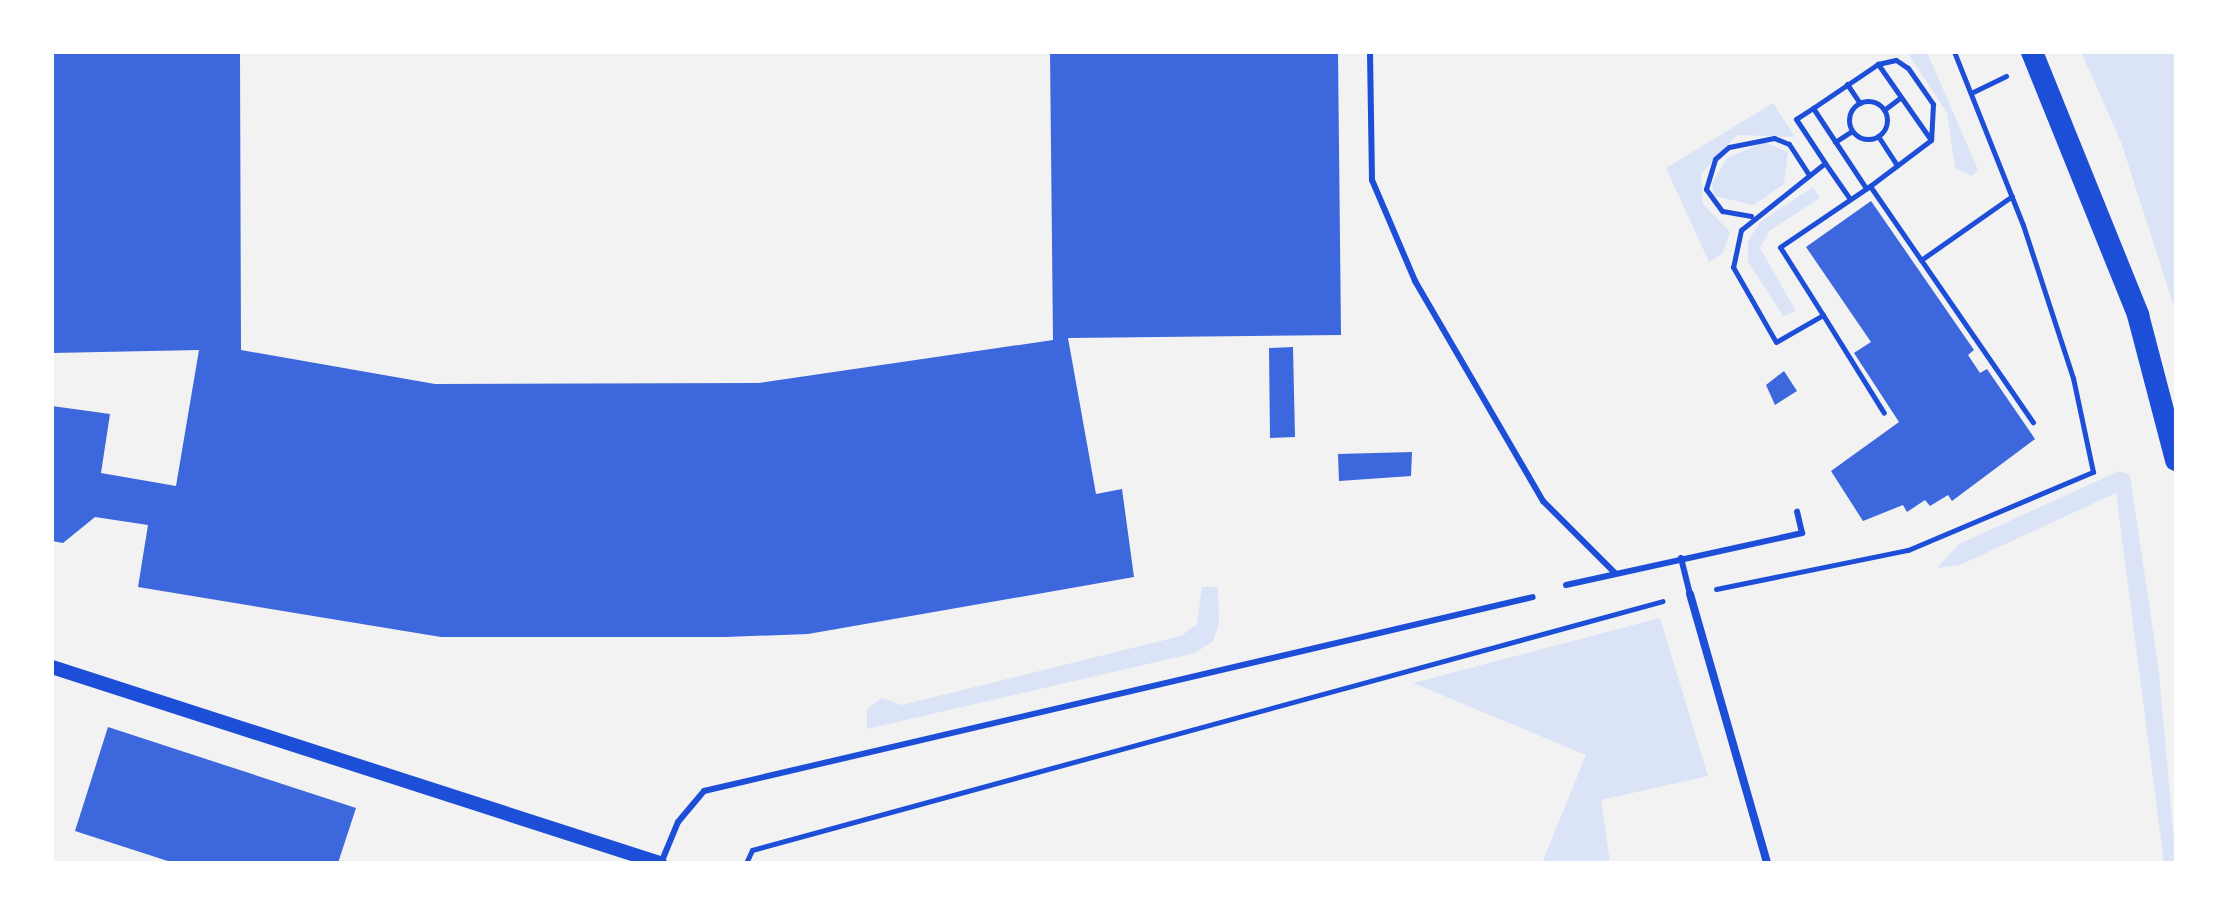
<!DOCTYPE html>
<html>
<head>
<meta charset="utf-8">
<style>
  body { margin:0 }
  #map { position:relative; width:2228px; height:915px; overflow:hidden; background:#f2f2f2; font-family:Cabin,sans-serif }
  div>[style] { position:absolute }
  .green>* { inset:0; background:#dbe4f7 }
  .building>* { inset:0; background:#3d67dc }
  .path>* { height:5px; margin:-2.5px; padding:0 2.5px; transform-origin:2.5px; border-radius:2.5px; background:#1d4ed8 }
  .path>.ring { margin:-2.5px; padding:0; box-sizing:content-box; background:none; border:5px solid #1d4ed8; border-radius:50% }
  .service>* { height:6px; margin:-3px; padding:0 3px; transform-origin:3px; border-radius:3px; background:#1d4ed8 }
  .minor>* { height:8px; margin:-4px; padding:0 4px; transform-origin:4px; border-radius:4px; background:#1d4ed8 }
  .tertiary>* { height:14px; margin:-7px; padding:0 7px; transform-origin:7px; border-radius:7px; background:#1d4ed8 }
  .trunk>* { height:22px; margin:-11px; padding:0 11px; transform-origin:11px; border-radius:11px; background:#1d4ed8 }
  span { translate:-50% -50%; white-space:nowrap; text-align:center; line-height:1.15; -webkit-text-stroke:8px #fff; paint-order:stroke }
  .frame { position:absolute; inset:0; border:54px solid #fff; pointer-events:none }
</style>
</head>
<body>
<div id="map">
  <div class="green">
    <i style="clip-path:polygon(1907px 52px,1927px 52px,1978px 170px,1972px 176px,1955px 168px,1947px 113px)"></i>
    <i style="clip-path:polygon(2081px 52px,2176px 52px,2176px 313px,2121px 142px)"></i>
    <i style="clip-path:polygon(1773px 103px,1795px 137px,1737px 135px,1701px 174px,1703px 204px,1730px 232px,1723px 253px,1709px 262px,1666px 168px)"></i>
    <i style="clip-path:polygon(1764px 142px,1788px 152px,1784px 184px,1754px 205px,1714px 196px,1712px 183px,1727px 158px)"></i>
    <i style="clip-path:polygon(1813px 187px,1820px 198px,1769px 231px,1760px 248px,1796px 311px,1783px 316px,1748px 262px,1748px 241px,1760px 222px)"></i>
    <i style="clip-path:polygon(2119px 471px,2130px 475px,2159px 672px,2176px 863px,2164px 863px,2116px 493px,1960px 565px,1937px 568px,1959px 544px)"></i>
    <i style="clip-path:polygon(1202px 587px,1218px 587px,1219px 624px,1213px 641px,1195px 653px,867px 729px,867px 709px,882px 698px,902px 705px,1181px 636px,1197px 624px)"></i>
    <i style="clip-path:polygon(1660px 618px,1708px 776px,1601px 800px,1610px 863px,1542px 863px,1586px 755px,1413px 683px)"></i>
  </div>
  <div class="building">
    <i style="clip-path:polygon(52px 52px,240px 52px,241px 350px,435px 384px,759px 383px,1053px 340px,1050px 52px,1338px 52px,1341px 335px,1068px 338px,1096px 494px,1122px 489px,1134px 577px,808px 634px,725px 637px,441px 637px,138px 587px,148px 525px,95px 517px,63px 543px,52px 541px,52px 406px,110px 414px,101px 473px,176px 486px,199px 350px,52px 353px)"></i>
    <i style="clip-path:polygon(1871px 201px,1974px 350px,1968px 355px,1980px 373px,1987px 369px,2035px 439px,1952px 501px,1948px 495px,1930px 506px,1925px 500px,1907px 512px,1903px 505px,1863px 521px,1831px 471px,1899px 422px,1854px 353px,1871px 342px,1806px 247px)"></i>
    <i style="clip-path:polygon(1293px 347px,1295px 437px,1270px 438px,1269px 348px)"></i>
    <i style="clip-path:polygon(1784px 371px,1797px 391px,1775px 405px,1766px 385px)"></i>
    <i style="clip-path:polygon(1412px 452px,1411px 476px,1339px 481px,1338px 454px)"></i>
    <i style="clip-path:polygon(108px 727px,356px 808px,338px 863px,174px 863px,75px 831px)"></i>
  </div>
  <div class="path">
    <i style="left:1878px;top:64px;width:18px;rotate:-13deg"></i>
    <i style="left:1896px;top:60px;width:14px;rotate:34deg"></i>
    <i style="left:1908px;top:68px;width:44px;rotate:55.2deg"></i>
    <i style="left:1933px;top:104px;width:36px;rotate:93deg"></i>
    <i style="left:1847px;top:84px;width:23px;rotate:56deg"></i>
    <i style="left:1971px;top:93px;width:39px;rotate:-26deg"></i>
    <i class="ring" style="left:1849px;top:101px;width:33px;height:33px"></i>
    <i style="left:1813px;top:108px;width:20px;rotate:147deg"></i>
    <i style="left:1796px;top:119px;width:53px;rotate:56.6deg"></i>
    <i style="left:1884px;top:110px;width:21px;rotate:-37deg"></i>
    <i style="left:1878px;top:136px;width:35px;rotate:57deg"></i>
    <i style="left:1835px;top:142px;width:20px;rotate:-33deg"></i>
    <i style="left:1870px;top:186px;width:287px;rotate:55.4deg"></i>
    <i style="left:1850px;top:199px;width:44px;rotate:-124.8deg"></i>
    <i style="left:1825px;top:163px;width:107px;rotate:141.4deg"></i>
    <i style="left:1741px;top:230px;width:38px;rotate:102deg"></i>
    <i style="left:1733px;top:267px;width:86px;rotate:60.2deg"></i>
    <i style="left:1776px;top:342px;width:54px;rotate:-29.9deg"></i>
    <i style="left:1823px;top:315px;width:80px;rotate:-122.3deg"></i>
    <i style="left:1780px;top:247px;width:109px;rotate:-34.1deg"></i>
    <i style="left:1870px;top:186px;width:76px;rotate:-37deg"></i>
    <i style="left:1931px;top:140px;width:93px;rotate:-124.9deg"></i>
    <i style="left:1878px;top:64px;width:78px;rotate:145.9deg"></i>
    <i style="left:1813px;top:108px;width:96px;rotate:56.5deg"></i>
    <i style="left:1751px;top:216px;width:29px;rotate:-170deg"></i>
    <i style="left:1722px;top:211px;width:27px;rotate:-126deg"></i>
    <i style="left:1706px;top:189px;width:31px;rotate:-73deg"></i>
    <i style="left:1715px;top:159px;width:18px;rotate:-41deg"></i>
    <i style="left:1729px;top:147px;width:46px;rotate:-11.3deg"></i>
    <i style="left:1774px;top:138px;width:16px;rotate:22deg"></i>
    <i style="left:1789px;top:144px;width:37px;rotate:57deg"></i>
    <i style="left:1921px;top:260px;width:111px;rotate:-35.1deg"></i>
    <i style="left:1823px;top:315px;width:115px;rotate:58.1deg"></i>
    <i style="left:1716px;top:589px;width:196px;rotate:-11.5deg"></i>
    <i style="left:1908px;top:550px;width:201px;rotate:-22.9deg"></i>
    <i style="left:2093px;top:472px;width:96px;rotate:-102deg"></i>
    <i style="left:2073px;top:378px;width:161px;rotate:-108.1deg"></i>
    <i style="left:2023px;top:225px;width:186px;rotate:-111.7deg"></i>
    <i style="left:746px;top:863px;width:14px;rotate:-65deg"></i>
    <i style="left:752px;top:850px;width:944px;rotate:-15.29deg"></i>
  </div>
  <div class="service">
    <i style="left:1370px;top:52px;width:128px;rotate:89.1deg"></i>
    <i style="left:1372px;top:180px;width:110px;rotate:66.9deg"></i>
    <i style="left:1415px;top:281px;width:255px;rotate:59.8deg"></i>
    <i style="left:1543px;top:501px;width:102px;rotate:45deg"></i>
    <i style="left:1681px;top:558px;width:37px;rotate:76deg"></i>
    <i style="left:1566px;top:585px;width:242px;rotate:-12.4deg"></i>
    <i style="left:1802px;top:533px;width:22px;rotate:-103deg"></i>
    <i style="left:661px;top:863px;width:44px;rotate:-67.5deg"></i>
    <i style="left:678px;top:822px;width:40px;rotate:-50deg"></i>
    <i style="left:704px;top:791px;width:851px;rotate:-13.17deg"></i>
  </div>
  <div class="minor">
    <i style="left:1690px;top:594px;width:280px;rotate:74deg"></i>
  </div>
  <div class="tertiary">
    <i style="left:52px;top:667px;width:639px;rotate:17.87deg"></i>
  </div>
  <div class="trunk">
    <i style="left:2032px;top:52px;width:284px;rotate:68deg"></i>
    <i style="left:2138px;top:315px;width:150px;rotate:75.3deg"></i>
  </div>
  <div class="frame"></div>
</div>
</body>
</html>
